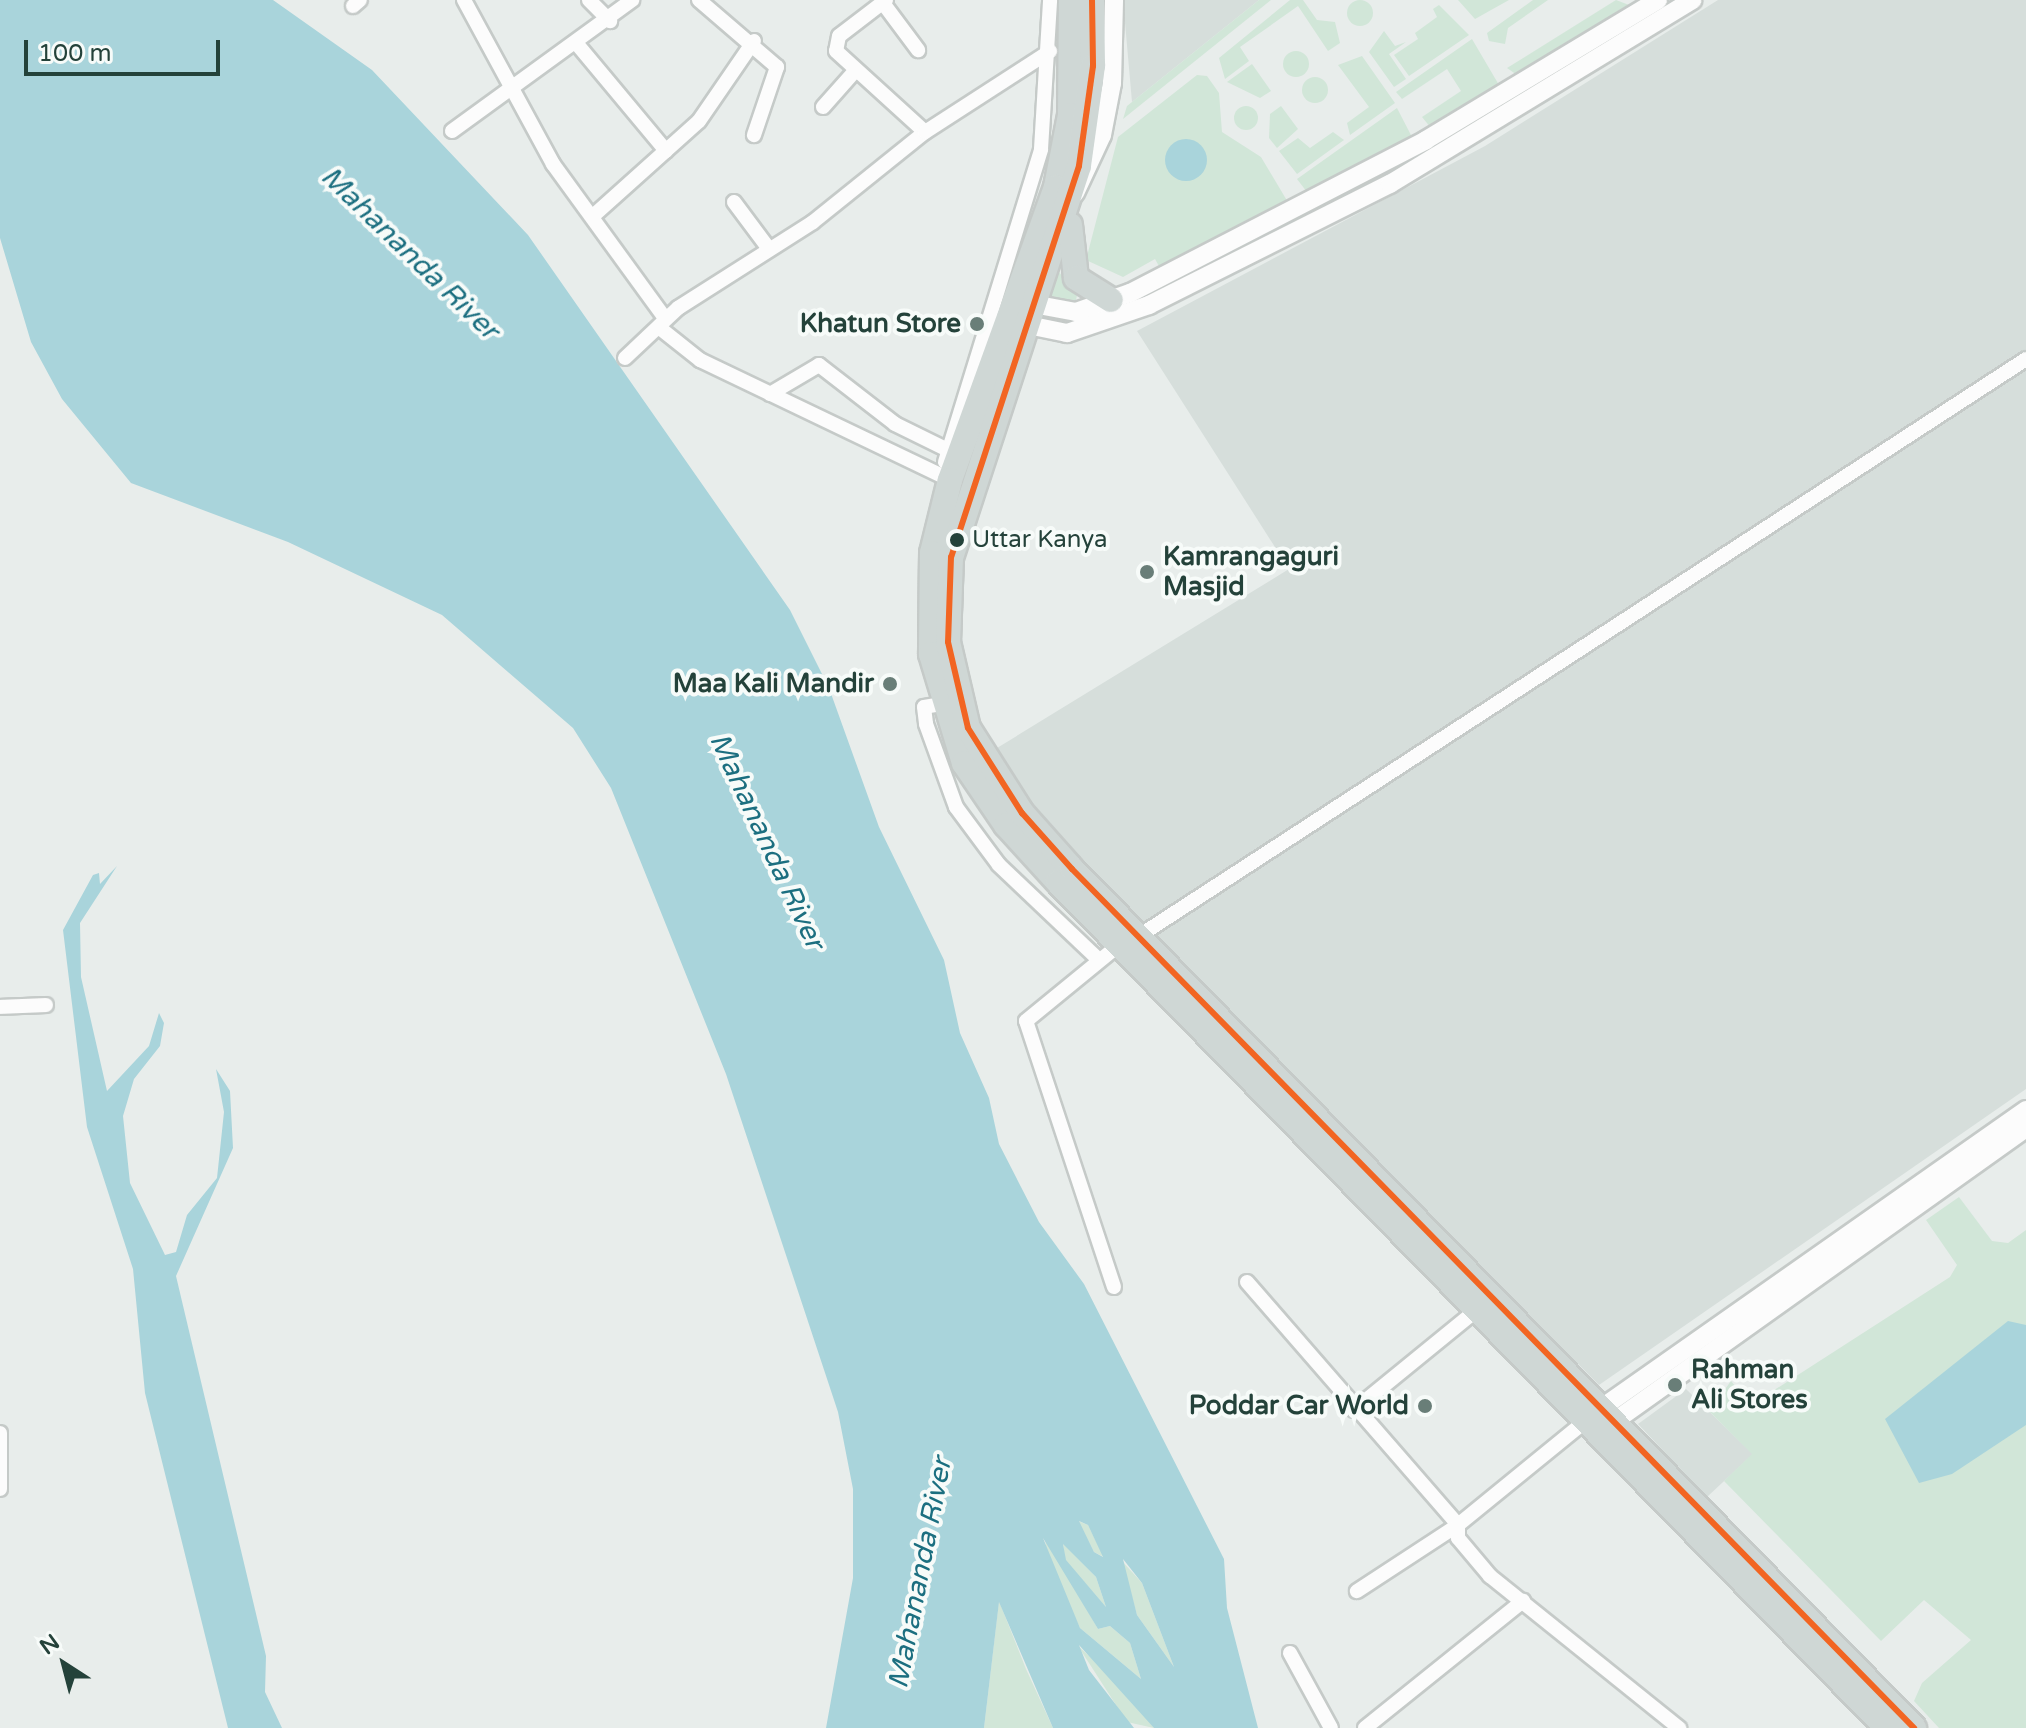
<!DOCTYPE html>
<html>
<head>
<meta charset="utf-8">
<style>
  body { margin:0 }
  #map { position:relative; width:2026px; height:1728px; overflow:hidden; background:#e8edeb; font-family:"Varela Round",sans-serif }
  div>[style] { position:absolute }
  .built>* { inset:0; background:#d6dedb }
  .green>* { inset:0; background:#d1e6d8 }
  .round { border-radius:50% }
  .water>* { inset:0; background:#a9d4db }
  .roads { filter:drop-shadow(2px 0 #c5cac8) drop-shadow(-2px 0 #c5cac8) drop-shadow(0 2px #c5cac8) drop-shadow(0 -2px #c5cac8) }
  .minor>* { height:14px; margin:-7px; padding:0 7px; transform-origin:7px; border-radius:7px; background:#fcfcfc }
  .tertiary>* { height:18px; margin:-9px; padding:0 9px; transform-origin:9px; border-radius:9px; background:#fcfcfc }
  .primary>* { height:24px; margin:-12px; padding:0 12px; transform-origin:12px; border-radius:12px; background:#cfd7d5 }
  .bus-1>* { height:6px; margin:-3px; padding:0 3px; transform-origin:3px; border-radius:3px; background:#f26522 }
  .dots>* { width:22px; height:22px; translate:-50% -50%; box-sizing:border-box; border:4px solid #f7fbf9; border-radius:50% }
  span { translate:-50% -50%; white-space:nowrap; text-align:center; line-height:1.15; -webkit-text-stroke:8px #f7fbf9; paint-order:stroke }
  .bus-label { font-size:24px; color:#24423a }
  .left { translate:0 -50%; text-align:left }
  .poi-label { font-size:26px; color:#24423a; font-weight:700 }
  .right { translate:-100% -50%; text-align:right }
  .water-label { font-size:28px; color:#1c6f80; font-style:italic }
  .north { position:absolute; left:24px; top:1624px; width:80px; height:80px; -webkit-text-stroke:6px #f7fbf9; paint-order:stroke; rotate:324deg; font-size:22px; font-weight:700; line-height:32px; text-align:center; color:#24423a }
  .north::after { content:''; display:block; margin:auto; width:28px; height:36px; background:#24423a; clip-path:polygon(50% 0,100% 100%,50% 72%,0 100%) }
  .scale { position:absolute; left:24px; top:40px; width:196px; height:36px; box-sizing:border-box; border:4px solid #24423a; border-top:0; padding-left:10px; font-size:24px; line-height:28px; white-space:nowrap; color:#24423a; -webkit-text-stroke:6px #f7fbf9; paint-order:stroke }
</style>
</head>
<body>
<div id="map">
  <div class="built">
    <i style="clip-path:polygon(1123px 0,1259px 0,1132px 102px)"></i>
    <i style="clip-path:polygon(1718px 0,2026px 0,2026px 1089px,1599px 1385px,1057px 842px,997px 748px,1289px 569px,1137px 331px,1485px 146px)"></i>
    <i style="clip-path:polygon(1686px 1389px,1753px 1454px,1707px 1497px,1638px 1424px)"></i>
  </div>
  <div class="green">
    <i style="clip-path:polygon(1259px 0,1271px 0,1123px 119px,1127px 106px)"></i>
    <i style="clip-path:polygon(1290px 0,1303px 0,1317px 20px,1335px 22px,1340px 43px,1328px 51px,1298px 6px,1240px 47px,1249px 61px,1225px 79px,1219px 58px)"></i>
    <i style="clip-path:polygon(1458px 0,1509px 0,1475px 19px)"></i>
    <i style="clip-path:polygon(1533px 0,1548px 0,1508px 28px,1505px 44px,1489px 41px,1487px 33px)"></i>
    <i style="clip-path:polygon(1616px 0,1629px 5px,1517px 75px,1507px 68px)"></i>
    <i class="round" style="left:1347px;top:0;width:26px;height:26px"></i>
    <i style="clip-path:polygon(1439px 5px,1469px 35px,1409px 76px,1394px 55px,1418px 39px,1415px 33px,1437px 17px,1433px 9px)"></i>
    <i style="clip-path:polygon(1384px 31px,1395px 46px,1406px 42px,1389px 54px,1406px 79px,1394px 87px,1369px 52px)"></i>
    <i style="clip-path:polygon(1472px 39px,1499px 85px,1431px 128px,1422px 117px,1461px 91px,1447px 69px,1402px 99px,1396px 92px)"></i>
    <i class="round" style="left:1283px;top:51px;width:26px;height:26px"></i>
    <i style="clip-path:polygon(1362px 56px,1395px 103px,1350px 135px,1347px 123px,1369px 107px,1338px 65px)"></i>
    <i style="clip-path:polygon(1252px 64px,1271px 91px,1260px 98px,1227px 82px)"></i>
    <i style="clip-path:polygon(1197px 75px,1207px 76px,1219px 93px,1222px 132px,1261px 157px,1289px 204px,1160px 268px,1155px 259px,1123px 277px,1086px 260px,1118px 137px)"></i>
    <i class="round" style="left:1302px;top:77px;width:26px;height:26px"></i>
    <i style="clip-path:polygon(1281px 106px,1298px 129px,1277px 148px,1269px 138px,1270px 114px)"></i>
    <i class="round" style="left:1234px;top:106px;width:24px;height:24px"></i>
    <i style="clip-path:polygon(1397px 108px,1413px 139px,1310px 196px,1297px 179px)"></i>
    <i style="clip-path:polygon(1333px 132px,1344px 140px,1297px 174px,1279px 151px,1298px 138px,1310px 148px)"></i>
    <i style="clip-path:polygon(1059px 272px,1077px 296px,1075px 303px,1048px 298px)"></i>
    <i style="clip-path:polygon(1959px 1197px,1992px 1241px,2008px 1243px,2026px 1230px,2026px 1728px,1939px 1728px,1914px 1701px,1922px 1683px,1971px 1640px,1924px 1600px,1881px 1641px,1724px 1481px,1752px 1454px,1709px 1411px,1731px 1381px,1751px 1405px,1950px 1277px,1957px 1265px,1926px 1220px)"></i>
    <i style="clip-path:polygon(1078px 1521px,1088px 1525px,1104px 1557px,1094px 1552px)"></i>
    <i style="clip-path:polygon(1045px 1537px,1098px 1629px,1110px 1626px,1130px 1643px,1141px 1679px,1080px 1628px,1047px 1560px)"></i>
    <i style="clip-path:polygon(1063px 1543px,1096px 1577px,1106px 1607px,1065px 1560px)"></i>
    <i style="clip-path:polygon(1122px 1561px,1142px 1583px,1174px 1667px,1137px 1615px)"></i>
    <i style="clip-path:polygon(999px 1601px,1026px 1669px,1053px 1728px,984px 1728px)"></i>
    <i style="clip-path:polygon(1078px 1646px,1124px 1687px,1154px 1728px,1127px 1722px)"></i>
  </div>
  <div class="water">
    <i style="clip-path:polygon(evenodd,0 0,273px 0,372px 70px,528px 235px,790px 610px,829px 688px,879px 827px,944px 960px,960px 1033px,989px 1098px,999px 1144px,1039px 1222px,1084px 1284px,1224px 1559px,1227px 1608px,1258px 1728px,1154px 1728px,1079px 1645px,1089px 1670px,1134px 1728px,1053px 1728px,999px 1602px,984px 1728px,826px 1728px,853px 1578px,853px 1489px,838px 1412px,726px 1074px,611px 788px,573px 728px,442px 615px,288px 542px,131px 483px,62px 399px,31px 342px,0 238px,0 0,1079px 1521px,1088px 1525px,1103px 1557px,1094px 1552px,1079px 1521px,0 0,1043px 1538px,1098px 1629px,1110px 1626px,1130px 1643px,1141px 1679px,1080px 1628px,1043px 1538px,0 0,1063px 1544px,1096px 1577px,1106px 1607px,1066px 1560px,1063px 1544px,0 0,1123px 1559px,1142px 1583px,1174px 1667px,1137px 1615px,1123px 1559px)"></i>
    <i class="round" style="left:1165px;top:139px;width:42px;height:42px"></i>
    <i style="clip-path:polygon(117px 866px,80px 923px,81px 977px,107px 1091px,149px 1046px,159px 1013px,164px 1023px,160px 1046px,134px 1079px,123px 1116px,130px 1183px,165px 1255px,176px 1252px,187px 1215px,217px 1178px,224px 1112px,216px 1069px,230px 1091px,233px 1148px,176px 1276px,266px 1656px,265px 1692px,282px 1728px,228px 1728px,145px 1393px,133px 1269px,87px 1127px,63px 930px,93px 875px,99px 873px,100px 884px)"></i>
    <i style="clip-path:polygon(2008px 1321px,2026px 1325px,2026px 1425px,1952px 1474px,1919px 1483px,1885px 1419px)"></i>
  </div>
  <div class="roads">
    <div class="minor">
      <i style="left:464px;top:0;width:187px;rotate:61.5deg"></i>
      <i style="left:553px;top:164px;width:190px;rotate:54deg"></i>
      <i style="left:589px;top:0;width:30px;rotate:45deg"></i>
      <i style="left:699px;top:0;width:103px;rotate:40.7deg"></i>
      <i style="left:777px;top:67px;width:72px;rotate:108.7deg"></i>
      <i style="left:886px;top:0;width:59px;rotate:142.5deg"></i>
      <i style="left:839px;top:36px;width:15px;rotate:101deg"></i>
      <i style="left:836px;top:51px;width:120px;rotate:42.3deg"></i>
      <i style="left:883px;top:3px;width:59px;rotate:53.3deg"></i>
      <i style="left:353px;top:6px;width:9px;rotate:-41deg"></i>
      <i style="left:577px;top:44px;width:139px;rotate:50.2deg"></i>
      <i style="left:823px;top:107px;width:48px;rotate:-48.4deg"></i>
      <i style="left:452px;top:131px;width:223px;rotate:-36deg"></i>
      <i style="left:734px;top:202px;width:59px;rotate:53.3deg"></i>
      <i style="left:593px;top:216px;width:142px;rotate:-41.9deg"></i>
      <i style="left:699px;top:121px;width:97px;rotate:-55.5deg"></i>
      <i style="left:661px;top:329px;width:50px;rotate:38.5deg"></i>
      <i style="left:700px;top:360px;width:277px;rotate:25.6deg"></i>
      <i style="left:625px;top:358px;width:73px;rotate:-43.3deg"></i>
      <i style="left:678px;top:308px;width:160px;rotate:-32.5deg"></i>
      <i style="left:813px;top:222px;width:144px;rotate:-38.8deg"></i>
      <i style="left:925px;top:132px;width:149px;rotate:-32.9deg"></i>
      <i style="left:770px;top:394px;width:57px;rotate:-30.6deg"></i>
      <i style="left:819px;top:365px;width:96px;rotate:37.8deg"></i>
      <i style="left:895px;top:424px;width:68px;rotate:26.2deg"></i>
      <i style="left:945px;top:462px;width:327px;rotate:-72.9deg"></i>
      <i style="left:1041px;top:149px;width:149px;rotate:-86.5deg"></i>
      <i style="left:942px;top:704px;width:18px;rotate:171deg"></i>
      <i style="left:924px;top:707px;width:17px;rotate:83deg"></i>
      <i style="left:926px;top:724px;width:88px;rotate:70.1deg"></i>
      <i style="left:956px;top:807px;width:72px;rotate:53.4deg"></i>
      <i style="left:999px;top:865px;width:138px;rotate:43.5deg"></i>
      <i style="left:1139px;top:936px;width:1058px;rotate:-33.04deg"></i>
      <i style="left:0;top:1007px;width:46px;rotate:-2.5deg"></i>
      <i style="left:1247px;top:1282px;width:322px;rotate:49deg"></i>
      <i style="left:1458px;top:1525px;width:121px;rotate:146.8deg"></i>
      <i style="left:1114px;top:1287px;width:280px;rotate:-108.3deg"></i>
      <i style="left:1026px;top:1021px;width:122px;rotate:-39.3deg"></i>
      <i style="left:1354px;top:1410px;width:161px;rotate:-39.2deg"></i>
      <i style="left:1588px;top:1419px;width:168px;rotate:140.8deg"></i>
      <i style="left:1458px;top:1525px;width:13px;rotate:90deg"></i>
      <i style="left:1458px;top:1538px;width:50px;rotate:49.9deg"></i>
      <i style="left:1490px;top:1576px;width:243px;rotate:38.8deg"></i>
      <i style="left:0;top:1433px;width:56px;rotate:90deg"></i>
      <i style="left:1290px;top:1653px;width:85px;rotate:61.3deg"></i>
      <i style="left:1365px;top:1728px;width:203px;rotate:-38.8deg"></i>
    </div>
    <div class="tertiary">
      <i style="left:1075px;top:193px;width:64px;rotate:-65deg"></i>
      <i style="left:1102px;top:135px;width:53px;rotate:-79.1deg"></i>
      <i style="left:1112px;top:83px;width:83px;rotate:-88.6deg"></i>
      <i style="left:1022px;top:302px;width:55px;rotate:10.5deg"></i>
      <i style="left:1076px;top:312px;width:57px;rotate:-19.4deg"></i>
      <i style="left:1130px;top:293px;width:333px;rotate:-27.3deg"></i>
      <i style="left:1426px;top:140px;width:271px;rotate:-31.1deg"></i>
      <i style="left:1018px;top:323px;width:50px;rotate:11.5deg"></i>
      <i style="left:1067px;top:333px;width:87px;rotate:-18.9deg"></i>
      <i style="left:1149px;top:305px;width:270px;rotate:-26.7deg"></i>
      <i style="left:1390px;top:184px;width:354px;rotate:-31.3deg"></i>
      <i style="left:1593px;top:1414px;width:529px;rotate:-35.07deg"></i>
      <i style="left:1605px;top:1428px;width:517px;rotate:-35.47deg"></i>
    </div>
    <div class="primary">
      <i style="left:1071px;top:0;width:115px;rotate:90.5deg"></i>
      <i style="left:1070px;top:115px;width:73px;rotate:101deg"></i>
      <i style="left:1056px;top:187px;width:312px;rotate:109.9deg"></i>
      <i style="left:950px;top:480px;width:75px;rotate:103.9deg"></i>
      <i style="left:932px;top:553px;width:101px;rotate:90.6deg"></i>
      <i style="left:931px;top:654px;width:114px;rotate:73.2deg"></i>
      <i style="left:964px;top:763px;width:75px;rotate:55.9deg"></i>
      <i style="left:1006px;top:825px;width:77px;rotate:47.6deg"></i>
      <i style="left:1058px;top:882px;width:1184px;rotate:45.58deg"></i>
      <i style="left:1092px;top:0;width:66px;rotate:89.1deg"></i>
      <i style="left:1093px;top:66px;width:101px;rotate:98deg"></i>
      <i style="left:1079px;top:166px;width:411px;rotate:108.1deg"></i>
      <i style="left:951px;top:557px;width:85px;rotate:92deg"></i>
      <i style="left:948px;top:642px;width:88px;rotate:76.9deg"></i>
      <i style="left:968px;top:728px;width:101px;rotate:57.6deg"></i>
      <i style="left:1022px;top:813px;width:75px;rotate:48.2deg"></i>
      <i style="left:1072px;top:869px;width:1203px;rotate:45.57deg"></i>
      <i style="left:1070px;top:225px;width:53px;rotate:83.5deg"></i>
      <i style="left:1076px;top:278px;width:41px;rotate:32.2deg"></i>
    </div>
  </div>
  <div class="bus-1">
    <i style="left:1092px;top:0;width:66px;rotate:89.1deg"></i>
    <i style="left:1093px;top:66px;width:101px;rotate:98deg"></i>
    <i style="left:1079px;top:166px;width:411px;rotate:108.1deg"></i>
    <i style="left:951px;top:557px;width:85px;rotate:92deg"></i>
    <i style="left:948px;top:642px;width:88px;rotate:76.9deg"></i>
    <i style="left:968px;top:728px;width:101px;rotate:57.6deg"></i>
    <i style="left:1022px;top:813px;width:75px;rotate:48.2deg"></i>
    <i style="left:1072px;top:869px;width:1203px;rotate:45.57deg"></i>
  </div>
  <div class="dots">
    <i style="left:977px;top:324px;background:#697e78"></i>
    <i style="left:957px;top:540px;background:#24423a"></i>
    <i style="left:1147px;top:572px;background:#697e78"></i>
    <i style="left:890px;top:684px;background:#697e78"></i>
    <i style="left:1675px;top:1385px;background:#697e78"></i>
    <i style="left:1425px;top:1406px;background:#697e78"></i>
  </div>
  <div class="bus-label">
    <span class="left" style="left:972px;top:540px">Uttar Kanya</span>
  </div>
  <div class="poi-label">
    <span class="right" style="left:961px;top:324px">Khatun Store</span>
    <span class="left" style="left:1163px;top:572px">Kamrangaguri<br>Masjid</span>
    <span class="right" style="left:874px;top:684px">Maa Kali Mandir</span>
    <span class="left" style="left:1691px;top:1385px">Rahman<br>Ali Stores</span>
    <span class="right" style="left:1409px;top:1406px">Poddar Car World</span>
  </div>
  <div class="water-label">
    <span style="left:410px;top:253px;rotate:44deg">Mahananda River</span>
    <span style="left:767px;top:841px;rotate:65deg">Mahananda River</span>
    <span style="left:920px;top:1573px;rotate:-79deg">Mahananda River</span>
  </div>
  <div class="north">N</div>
  <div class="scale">100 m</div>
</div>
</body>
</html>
